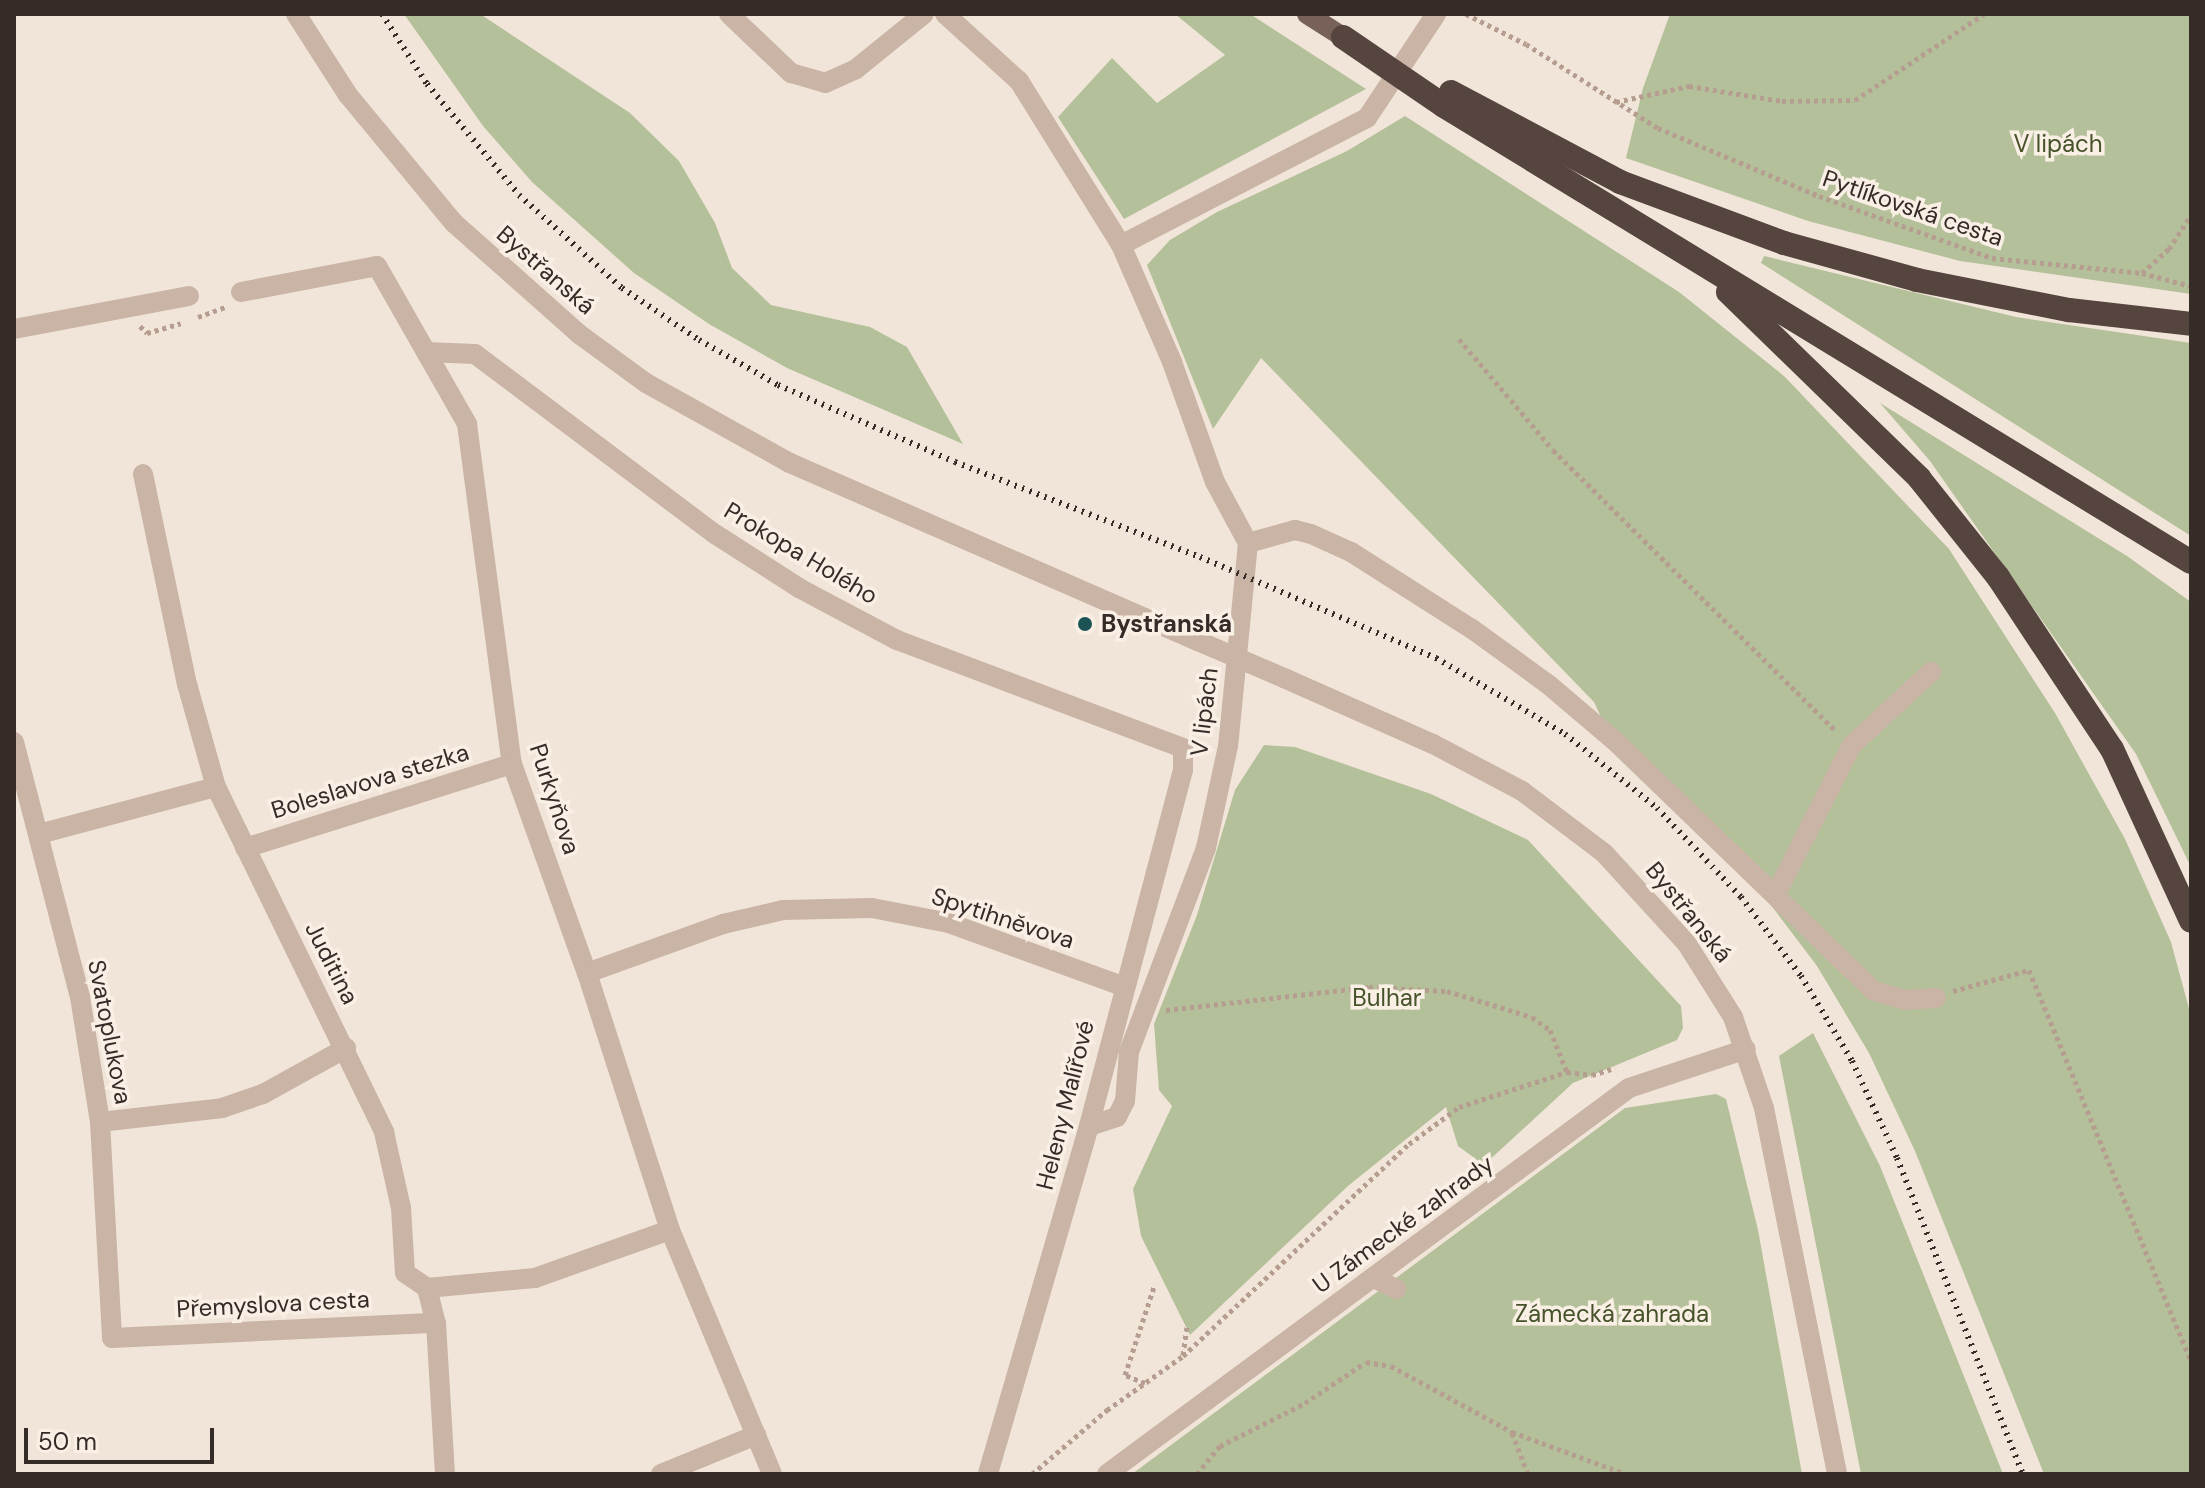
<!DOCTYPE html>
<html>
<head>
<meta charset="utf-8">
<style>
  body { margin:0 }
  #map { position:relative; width:2205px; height:1488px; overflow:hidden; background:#f1e5d9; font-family:"DM Sans",sans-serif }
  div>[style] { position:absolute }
  .green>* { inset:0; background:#b4c09a }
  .path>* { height:5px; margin-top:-2.5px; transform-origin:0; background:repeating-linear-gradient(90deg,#b59e90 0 4px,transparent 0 8px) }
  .minor>* { height:20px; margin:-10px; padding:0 10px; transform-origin:10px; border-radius:10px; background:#c9b4a5 }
  .major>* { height:20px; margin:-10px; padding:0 10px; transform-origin:10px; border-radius:10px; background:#776158 }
  .highway>* { height:24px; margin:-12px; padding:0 12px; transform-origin:12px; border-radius:12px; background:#56443e }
  .rail>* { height:6px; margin-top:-3px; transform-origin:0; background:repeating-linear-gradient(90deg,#352b27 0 2px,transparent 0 8px) }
  .minor-bridge>* { height:20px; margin:-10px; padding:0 10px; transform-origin:10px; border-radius:10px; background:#c9b4a5 }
  .highway-bridge>* { height:24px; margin:-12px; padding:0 12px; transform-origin:12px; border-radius:12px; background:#56443e }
  .dots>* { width:22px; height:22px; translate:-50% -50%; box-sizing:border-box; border:4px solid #f9efe5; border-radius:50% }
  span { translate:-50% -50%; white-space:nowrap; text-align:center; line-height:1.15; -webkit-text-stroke:7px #f9efe5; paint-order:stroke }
  .park-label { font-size:24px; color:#46532a }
  .street-label { font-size:24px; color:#352b27 }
  .poi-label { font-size:24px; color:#352b27; font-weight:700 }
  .left { translate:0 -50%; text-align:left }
  .frame { position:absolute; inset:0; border:16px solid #352b27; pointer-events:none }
  .scale { position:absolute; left:24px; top:1428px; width:190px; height:36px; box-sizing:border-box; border:4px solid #352b27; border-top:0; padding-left:10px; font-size:24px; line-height:28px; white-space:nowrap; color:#352b27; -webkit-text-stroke:6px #f9efe5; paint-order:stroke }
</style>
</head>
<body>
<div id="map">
  <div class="green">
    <i style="clip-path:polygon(404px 14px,480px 14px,630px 113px,679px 161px,715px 223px,732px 268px,771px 305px,870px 327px,907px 347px,963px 444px,787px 368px,709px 324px,634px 273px,532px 182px,483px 126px)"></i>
    <i style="clip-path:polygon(1175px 14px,1250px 14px,1366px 89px,1124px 219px,1058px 117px,1112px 58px,1157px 103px,1225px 55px)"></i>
    <i style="clip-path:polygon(1670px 14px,2191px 14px,2191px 294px,1960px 261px,1808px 221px,1626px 158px,1643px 88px)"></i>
    <i style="clip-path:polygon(1405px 116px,1679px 292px,1784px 376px,1949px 549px,2055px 713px,2125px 839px,2171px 942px,2191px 1016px,2191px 1474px,2044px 1474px,1915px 1151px,1869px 1053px,1817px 966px,1755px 884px,1617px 751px,1594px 702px,1261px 358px,1213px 429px,1147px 265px,1170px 240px,1217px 212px,1347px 151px)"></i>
    <i style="clip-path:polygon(1764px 256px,2016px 317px,2191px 343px,2191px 536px,1761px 263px)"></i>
    <i style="clip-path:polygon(1880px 403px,2127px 556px,2191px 602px,2191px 867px,2136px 754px,1930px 461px)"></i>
    <i style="clip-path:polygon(1264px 745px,1295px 747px,1431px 794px,1528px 840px,1681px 1006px,1683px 1028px,1677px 1040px,1573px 1083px,1484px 1165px,1458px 1146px,1446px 1107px,1348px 1186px,1190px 1335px,1141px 1236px,1133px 1189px,1172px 1106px,1159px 1090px,1154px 1024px,1197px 915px,1235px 790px)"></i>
    <i style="clip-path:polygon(1813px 1033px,1880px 1166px,2003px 1474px,1861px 1474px,1779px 1056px)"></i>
    <i style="clip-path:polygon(1716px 1094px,1726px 1099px,1758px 1230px,1802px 1474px,1132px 1474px,1625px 1108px)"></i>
  </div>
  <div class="path">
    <i style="left:1466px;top:14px;width:67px;rotate:26.6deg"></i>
    <i style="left:1526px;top:44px;width:156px;rotate:32.5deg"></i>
    <i style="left:1658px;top:128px;width:175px;rotate:22.9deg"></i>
    <i style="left:1819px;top:196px;width:184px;rotate:19.7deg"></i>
    <i style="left:1992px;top:258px;width:151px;rotate:5.7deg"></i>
    <i style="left:2142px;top:273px;width:36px;rotate:-42deg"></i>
    <i style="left:2169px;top:249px;width:40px;rotate:-57.1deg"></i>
    <i style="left:1616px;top:102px;width:75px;rotate:-12.4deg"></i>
    <i style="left:1689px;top:86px;width:94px;rotate:9.2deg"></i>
    <i style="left:1782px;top:101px;width:73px;rotate:-0.8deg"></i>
    <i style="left:1855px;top:100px;width:155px;rotate:-33.7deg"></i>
    <i style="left:2142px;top:273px;width:51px;rotate:14.9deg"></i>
    <i style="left:198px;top:317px;width:30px;rotate:-20deg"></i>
    <i style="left:140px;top:326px;width:10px;rotate:45deg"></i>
    <i style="left:147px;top:333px;width:35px;rotate:-16deg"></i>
    <i style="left:1459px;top:339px;width:145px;rotate:49.7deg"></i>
    <i style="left:1553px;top:450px;width:399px;rotate:44.8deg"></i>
    <i style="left:1953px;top:991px;width:79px;rotate:-15.4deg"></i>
    <i style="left:2029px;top:970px;width:423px;rotate:67.5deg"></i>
    <i style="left:1166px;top:1010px;width:204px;rotate:-6.5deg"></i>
    <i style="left:1369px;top:987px;width:78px;rotate:2.9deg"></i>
    <i style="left:1447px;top:991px;width:89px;rotate:17deg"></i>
    <i style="left:1532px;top:1017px;width:22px;rotate:36deg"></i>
    <i style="left:1550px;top:1030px;width:45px;rotate:68deg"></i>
    <i style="left:1183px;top:1355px;width:30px;rotate:-82deg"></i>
    <i style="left:1145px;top:1383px;width:22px;rotate:-158deg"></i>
    <i style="left:1125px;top:1375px;width:96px;rotate:-71.8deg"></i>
    <i style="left:1512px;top:1433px;width:44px;rotate:68.7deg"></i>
    <i style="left:1032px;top:1474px;width:99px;rotate:-40.5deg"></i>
    <i style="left:1107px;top:1410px;width:93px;rotate:-35.4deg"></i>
    <i style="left:1183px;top:1356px;width:310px;rotate:-43.2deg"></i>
    <i style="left:1409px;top:1144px;width:62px;rotate:-36.5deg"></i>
    <i style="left:1459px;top:1107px;width:114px;rotate:-18deg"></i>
    <i style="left:1567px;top:1072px;width:25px;rotate:7deg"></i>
    <i style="left:1592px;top:1075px;width:24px;rotate:-17deg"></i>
    <i style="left:1197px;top:1474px;width:36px;rotate:-51deg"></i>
    <i style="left:1220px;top:1446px;width:95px;rotate:-26.8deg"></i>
    <i style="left:1305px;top:1403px;width:73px;rotate:-33.9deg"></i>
    <i style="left:1366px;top:1362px;width:25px;rotate:9deg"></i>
    <i style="left:1391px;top:1366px;width:138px;rotate:28.6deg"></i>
    <i style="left:1512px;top:1432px;width:121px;rotate:20.2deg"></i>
  </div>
  <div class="minor">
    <i style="left:296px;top:14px;width:96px;rotate:57.3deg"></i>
    <i style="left:348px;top:95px;width:166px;rotate:50.4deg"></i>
    <i style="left:454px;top:223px;width:167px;rotate:41.6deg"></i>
    <i style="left:579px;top:334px;width:83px;rotate:36.2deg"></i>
    <i style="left:646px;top:383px;width:165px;rotate:29.1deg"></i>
    <i style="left:790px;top:463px;width:445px;rotate:23.6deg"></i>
    <i style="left:729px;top:14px;width:86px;rotate:43.6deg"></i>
    <i style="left:791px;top:73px;width:35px;rotate:16deg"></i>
    <i style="left:825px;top:83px;width:34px;rotate:-24deg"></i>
    <i style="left:856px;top:69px;width:87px;rotate:-39deg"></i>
    <i style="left:945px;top:14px;width:100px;rotate:42.2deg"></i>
    <i style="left:1019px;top:81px;width:193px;rotate:58.1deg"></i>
    <i style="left:1121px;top:245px;width:128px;rotate:66.4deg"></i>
    <i style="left:1172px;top:362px;width:127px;rotate:70.3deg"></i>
    <i style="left:1215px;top:482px;width:69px;rotate:61.6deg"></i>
    <i style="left:1248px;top:543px;width:204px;rotate:95.6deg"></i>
    <i style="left:1228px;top:746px;width:104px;rotate:102.2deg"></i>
    <i style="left:1206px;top:848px;width:218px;rotate:110.7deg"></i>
    <i style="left:1129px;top:1052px;width:49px;rotate:94.7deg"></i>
    <i style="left:1125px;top:1101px;width:18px;rotate:117deg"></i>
    <i style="left:1117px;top:1117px;width:29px;rotate:162deg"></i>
    <i style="left:1121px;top:245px;width:277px;rotate:-27.3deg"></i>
    <i style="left:1367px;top:118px;width:125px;rotate:-56.4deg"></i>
    <i style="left:241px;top:292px;width:138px;rotate:-10.8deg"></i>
    <i style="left:377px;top:266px;width:182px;rotate:60.3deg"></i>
    <i style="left:467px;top:424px;width:343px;rotate:82.5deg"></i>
    <i style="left:512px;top:764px;width:222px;rotate:70.3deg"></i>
    <i style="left:587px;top:973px;width:270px;rotate:72.1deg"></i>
    <i style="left:670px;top:1230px;width:264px;rotate:67.3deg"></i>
    <i style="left:14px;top:329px;width:178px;rotate:-10.7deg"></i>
    <i style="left:426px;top:352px;width:49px;rotate:2.3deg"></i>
    <i style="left:475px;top:354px;width:300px;rotate:36.9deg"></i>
    <i style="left:715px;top:534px;width:100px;rotate:32.7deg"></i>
    <i style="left:799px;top:588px;width:111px;rotate:28deg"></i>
    <i style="left:897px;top:640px;width:306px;rotate:20.7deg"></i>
    <i style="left:1183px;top:748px;width:22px;rotate:90deg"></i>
    <i style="left:1183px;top:770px;width:368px;rotate:104.8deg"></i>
    <i style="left:1089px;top:1126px;width:362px;rotate:106.2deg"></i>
    <i style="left:143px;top:474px;width:215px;rotate:78.2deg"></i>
    <i style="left:187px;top:684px;width:107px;rotate:74.3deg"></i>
    <i style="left:216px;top:787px;width:384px;rotate:64deg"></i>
    <i style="left:384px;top:1132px;width:78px;rotate:77.4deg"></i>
    <i style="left:401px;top:1208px;width:65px;rotate:86.5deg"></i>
    <i style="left:405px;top:1273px;width:27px;rotate:34deg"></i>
    <i style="left:427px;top:1288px;width:36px;rotate:76deg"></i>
    <i style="left:436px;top:1323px;width:151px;rotate:86.6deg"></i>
    <i style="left:1248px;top:543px;width:49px;rotate:-15.5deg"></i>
    <i style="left:1295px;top:530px;width:16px;rotate:14deg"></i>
    <i style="left:1311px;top:534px;width:44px;rotate:24.2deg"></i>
    <i style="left:1351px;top:552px;width:143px;rotate:32.5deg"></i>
    <i style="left:1472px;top:629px;width:95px;rotate:36deg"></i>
    <i style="left:1549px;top:685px;width:87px;rotate:40.3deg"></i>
    <i style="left:1615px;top:741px;width:360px;rotate:44deg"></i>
    <i style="left:1874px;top:991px;width:33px;rotate:16deg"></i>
    <i style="left:1906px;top:1000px;width:30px;rotate:-4deg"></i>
    <i style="left:1284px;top:678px;width:163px;rotate:23.9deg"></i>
    <i style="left:1433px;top:744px;width:101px;rotate:27.8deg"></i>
    <i style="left:1522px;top:791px;width:103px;rotate:37.1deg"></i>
    <i style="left:1604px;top:853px;width:123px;rotate:47.6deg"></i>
    <i style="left:1687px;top:944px;width:86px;rotate:57.8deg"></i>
    <i style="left:1733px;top:1017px;width:96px;rotate:71.2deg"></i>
    <i style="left:1764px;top:1108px;width:373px;rotate:78.7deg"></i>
    <i style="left:14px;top:742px;width:263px;rotate:75.5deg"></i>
    <i style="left:80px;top:997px;width:127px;rotate:80.9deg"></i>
    <i style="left:100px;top:1122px;width:216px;rotate:86.8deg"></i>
    <i style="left:112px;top:1338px;width:324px;rotate:-2.7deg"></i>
    <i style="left:39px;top:834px;width:183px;rotate:-14.9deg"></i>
    <i style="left:245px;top:848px;width:280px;rotate:-17.5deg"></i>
    <i style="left:1776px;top:894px;width:166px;rotate:-63.1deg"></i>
    <i style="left:1851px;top:746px;width:109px;rotate:-42.8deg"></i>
    <i style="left:587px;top:973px;width:145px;rotate:-19.8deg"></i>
    <i style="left:723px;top:924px;width:62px;rotate:-13.1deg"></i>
    <i style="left:783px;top:910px;width:89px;rotate:-1.3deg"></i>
    <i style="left:872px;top:908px;width:78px;rotate:11deg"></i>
    <i style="left:949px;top:923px;width:184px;rotate:20deg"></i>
    <i style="left:100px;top:1122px;width:123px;rotate:-6.5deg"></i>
    <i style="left:222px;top:1108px;width:43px;rotate:-18.9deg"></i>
    <i style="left:263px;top:1094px;width:95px;rotate:-29deg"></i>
    <i style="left:1374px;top:1278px;width:25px;rotate:26deg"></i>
    <i style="left:427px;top:1288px;width:108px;rotate:-5.3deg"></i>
    <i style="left:535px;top:1278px;width:143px;rotate:-19.6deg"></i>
    <i style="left:661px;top:1474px;width:103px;rotate:-22.3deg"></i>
    <i style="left:1107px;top:1474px;width:649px;rotate:-36.48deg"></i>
    <i style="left:1629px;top:1088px;width:123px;rotate:-18.4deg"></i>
  </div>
  <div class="major">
    <i style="left:1307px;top:14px;width:43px;rotate:32.6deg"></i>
  </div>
  <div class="highway">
    <i style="left:1451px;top:92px;width:191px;rotate:28deg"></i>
    <i style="left:1620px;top:182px;width:175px;rotate:20.4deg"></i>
    <i style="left:1784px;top:243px;width:138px;rotate:15.5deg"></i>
    <i style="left:1917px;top:280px;width:155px;rotate:11.2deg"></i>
    <i style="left:2069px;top:310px;width:123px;rotate:6.5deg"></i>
    <i style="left:1444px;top:106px;width:875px;rotate:31.4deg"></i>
    <i style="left:1728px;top:292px;width:267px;rotate:44.2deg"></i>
    <i style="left:1919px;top:478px;width:127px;rotate:51.4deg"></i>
    <i style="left:1998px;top:577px;width:206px;rotate:56.5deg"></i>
    <i style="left:2112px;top:749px;width:189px;rotate:65.3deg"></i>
  </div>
  <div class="rail">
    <i style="left:382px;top:14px;width:83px;rotate:57.3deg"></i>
    <i style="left:427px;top:84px;width:144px;rotate:50.3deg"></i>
    <i style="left:519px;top:195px;width:139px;rotate:42.1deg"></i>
    <i style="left:622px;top:288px;width:93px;rotate:34deg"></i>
    <i style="left:699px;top:340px;width:91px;rotate:29.7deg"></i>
    <i style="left:778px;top:385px;width:193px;rotate:23.5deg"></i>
    <i style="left:955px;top:462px;width:263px;rotate:21.2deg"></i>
    <i style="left:1200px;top:557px;width:257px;rotate:23.2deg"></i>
    <i style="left:1436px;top:658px;width:150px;rotate:30.5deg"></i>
    <i style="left:1565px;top:734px;width:118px;rotate:38.8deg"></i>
    <i style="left:1657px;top:808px;width:122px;rotate:46.7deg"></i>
    <i style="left:1741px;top:897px;width:99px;rotate:52.8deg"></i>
    <i style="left:1801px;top:976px;width:99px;rotate:59deg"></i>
    <i style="left:1852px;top:1061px;width:107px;rotate:65.1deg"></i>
    <i style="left:1897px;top:1158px;width:340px;rotate:68.3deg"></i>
  </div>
  <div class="minor-bridge">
    <i style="left:1198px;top:641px;width:94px;rotate:23.3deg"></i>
  </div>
  <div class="highway-bridge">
    <i style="left:1343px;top:37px;width:122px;rotate:34.3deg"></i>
  </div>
  <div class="dots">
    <i style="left:1085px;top:624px;background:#1c5456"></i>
  </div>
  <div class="park-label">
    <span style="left:2058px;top:144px">V lipách</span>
    <span style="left:1387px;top:998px">Bulhar</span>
    <span style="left:1612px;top:1314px">Zámecká zahrada</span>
  </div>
  <div class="street-label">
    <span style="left:1913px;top:208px;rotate:19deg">Pytlíkovská cesta</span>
    <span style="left:546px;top:270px;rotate:41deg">Bystřanská</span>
    <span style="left:801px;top:553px;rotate:31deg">Prokopa Holého</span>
    <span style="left:1204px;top:712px;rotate:-83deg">V lipách</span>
    <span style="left:370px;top:781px;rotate:-17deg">Boleslavova stezka</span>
    <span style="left:555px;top:799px;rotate:72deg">Purkyňova</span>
    <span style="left:1689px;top:912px;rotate:51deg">Bystřanská</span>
    <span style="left:1003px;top:918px;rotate:18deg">Spytihněvova</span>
    <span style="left:332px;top:963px;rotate:63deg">Juditina</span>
    <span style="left:110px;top:1032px;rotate:79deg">Svatoplukova</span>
    <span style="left:1065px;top:1105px;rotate:-76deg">Heleny Malířové</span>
    <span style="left:1403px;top:1224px;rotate:-36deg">U Zámecké zahrady</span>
    <span style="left:273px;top:1304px;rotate:-3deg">Přemyslova cesta</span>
  </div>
  <div class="poi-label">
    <span class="left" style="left:1101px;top:624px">Bystřanská</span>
  </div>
  <div class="frame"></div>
  <div class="scale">50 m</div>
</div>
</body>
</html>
